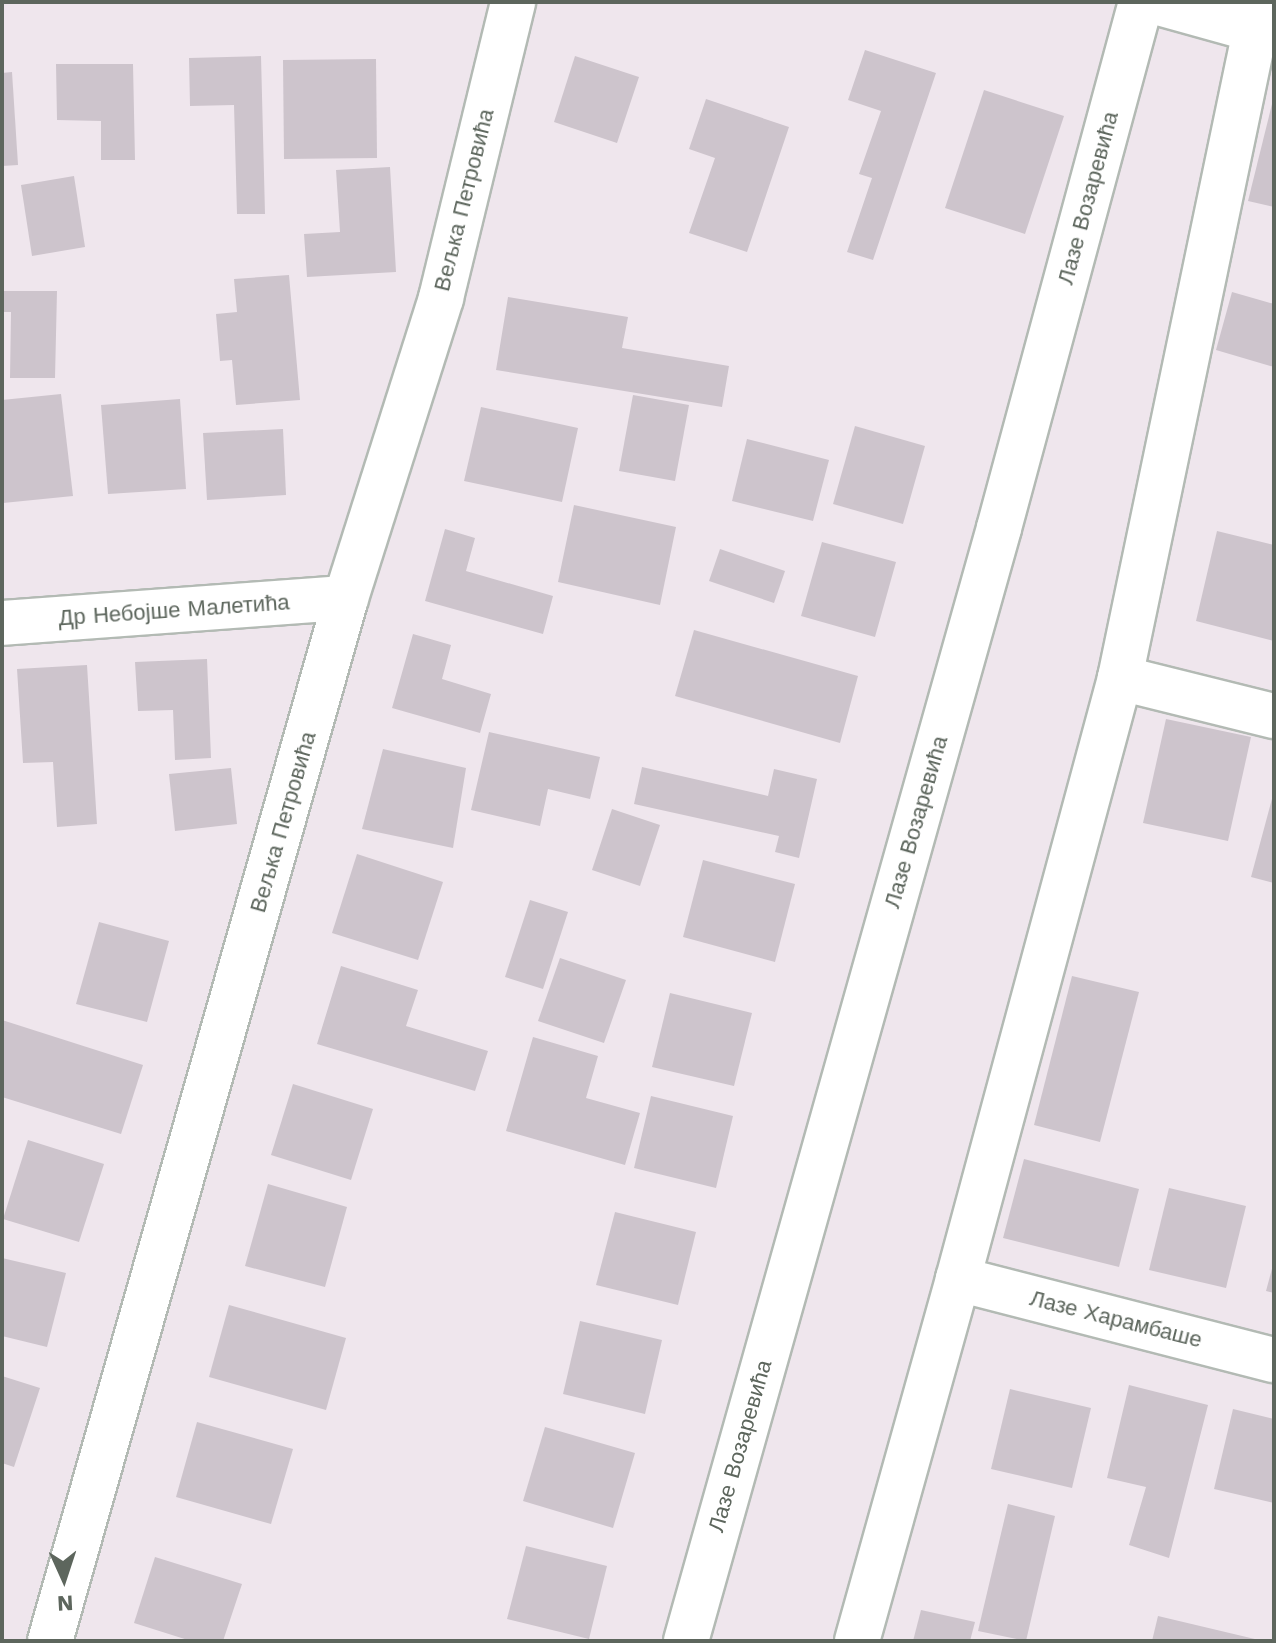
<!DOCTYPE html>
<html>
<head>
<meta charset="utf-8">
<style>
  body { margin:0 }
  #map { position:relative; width:1276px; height:1643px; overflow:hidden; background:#efe6ed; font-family:"Work Sans",sans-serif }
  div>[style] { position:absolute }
  .building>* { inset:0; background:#cdc4cc }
  .roads { filter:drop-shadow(2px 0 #b3bab4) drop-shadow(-2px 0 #b3bab4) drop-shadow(0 2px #b3bab4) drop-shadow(0 -2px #b3bab4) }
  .minor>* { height:44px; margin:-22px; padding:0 22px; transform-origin:22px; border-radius:22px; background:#fff }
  span { translate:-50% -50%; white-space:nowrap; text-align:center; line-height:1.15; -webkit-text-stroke:6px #fff; paint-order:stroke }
  .street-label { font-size:22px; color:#5d665d }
  .frame { position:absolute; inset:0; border:4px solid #5d665d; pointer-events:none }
  .north { position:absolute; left:24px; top:1539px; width:80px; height:80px; -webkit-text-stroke:6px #fff; paint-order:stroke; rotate:177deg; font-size:22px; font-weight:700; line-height:32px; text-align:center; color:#5d665d }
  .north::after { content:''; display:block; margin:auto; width:28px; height:36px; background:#5d665d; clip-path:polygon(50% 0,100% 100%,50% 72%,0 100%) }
</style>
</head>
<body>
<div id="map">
  <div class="building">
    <i style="clip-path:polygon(865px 50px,936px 73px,873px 260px,847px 252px,872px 178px,859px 174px,881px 111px,848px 100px)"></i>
    <i style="clip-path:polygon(261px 56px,265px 214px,237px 214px,234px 105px,190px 106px,189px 58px)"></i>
    <i style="clip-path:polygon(575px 56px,639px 77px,617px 143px,554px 122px)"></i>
    <i style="clip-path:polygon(376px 59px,377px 158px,284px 159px,283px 60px)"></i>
    <i style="clip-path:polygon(56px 64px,133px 64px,135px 160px,101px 160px,101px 121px,57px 120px)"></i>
    <i style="clip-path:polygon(12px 72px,18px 165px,2px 166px,2px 73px)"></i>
    <i style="clip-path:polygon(984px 90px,1064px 116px,1025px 234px,945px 208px)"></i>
    <i style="clip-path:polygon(706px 99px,789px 127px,747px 252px,689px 233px,715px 158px,689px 149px)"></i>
    <i style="clip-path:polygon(1273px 100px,1274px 100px,1274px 207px,1248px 201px)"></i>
    <i style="clip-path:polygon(390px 167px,396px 272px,307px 277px,304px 234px,340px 232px,336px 170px)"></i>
    <i style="clip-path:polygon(74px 176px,85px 247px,32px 256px,21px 185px)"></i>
    <i style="clip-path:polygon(289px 275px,300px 400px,236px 405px,232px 360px,220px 361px,216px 314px,237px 312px,234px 279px)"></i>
    <i style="clip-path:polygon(2px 291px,57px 291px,55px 378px,10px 378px,11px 312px,2px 312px)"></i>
    <i style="clip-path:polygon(1232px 292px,1274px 304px,1274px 367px,1216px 350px)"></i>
    <i style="clip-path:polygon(508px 297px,628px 317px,622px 348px,729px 366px,722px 407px,496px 370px)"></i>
    <i style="clip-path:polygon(61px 394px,73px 496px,3px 503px,2px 400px)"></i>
    <i style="clip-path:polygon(633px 395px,689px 405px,675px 481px,619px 471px)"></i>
    <i style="clip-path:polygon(180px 399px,186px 489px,108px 494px,101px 405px)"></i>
    <i style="clip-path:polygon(481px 407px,578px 428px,562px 502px,464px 481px)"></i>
    <i style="clip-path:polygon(855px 426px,925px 446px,903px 524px,833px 504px)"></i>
    <i style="clip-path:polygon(283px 429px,286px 495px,207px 500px,203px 433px)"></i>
    <i style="clip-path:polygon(747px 439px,829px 460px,813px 521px,732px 501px)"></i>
    <i style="clip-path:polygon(574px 505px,676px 527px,660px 605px,558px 582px)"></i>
    <i style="clip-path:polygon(445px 529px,475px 538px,466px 571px,553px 596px,543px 634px,425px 601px)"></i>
    <i style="clip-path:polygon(1217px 531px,1274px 545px,1274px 641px,1196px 621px)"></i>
    <i style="clip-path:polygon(822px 542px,896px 562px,875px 637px,801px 616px)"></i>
    <i style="clip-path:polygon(720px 549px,785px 571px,774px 603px,709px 581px)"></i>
    <i style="clip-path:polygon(694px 630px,858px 676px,840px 743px,675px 696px)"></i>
    <i style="clip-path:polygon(413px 634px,451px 645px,442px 679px,491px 694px,480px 733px,392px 708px)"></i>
    <i style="clip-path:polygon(207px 659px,211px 758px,175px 760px,173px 710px,138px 711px,135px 662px)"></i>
    <i style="clip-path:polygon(87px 665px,97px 824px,57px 827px,53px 762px,23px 763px,17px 669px)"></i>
    <i style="clip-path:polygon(1166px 719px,1251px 737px,1228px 841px,1143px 823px)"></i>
    <i style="clip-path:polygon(489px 732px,600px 757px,590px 799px,548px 789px,540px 826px,471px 810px)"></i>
    <i style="clip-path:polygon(383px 749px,466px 768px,453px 848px,362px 829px)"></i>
    <i style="clip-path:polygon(642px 767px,768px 796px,774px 769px,817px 779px,799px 858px,775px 852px,779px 836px,634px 804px)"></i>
    <i style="clip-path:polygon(231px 768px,237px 824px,175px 831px,169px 774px)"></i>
    <i style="clip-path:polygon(1273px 795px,1274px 795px,1274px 883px,1251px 877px)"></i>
    <i style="clip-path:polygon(612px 809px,660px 825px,640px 886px,592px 870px)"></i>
    <i style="clip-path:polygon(357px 854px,443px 882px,418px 960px,332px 933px)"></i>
    <i style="clip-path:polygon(703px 860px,795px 884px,775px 962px,683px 937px)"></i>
    <i style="clip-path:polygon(530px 900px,568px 912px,543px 989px,505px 977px)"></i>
    <i style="clip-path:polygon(99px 922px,169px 941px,147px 1022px,76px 1004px)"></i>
    <i style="clip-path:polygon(560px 958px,626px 980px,604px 1043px,538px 1021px)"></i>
    <i style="clip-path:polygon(341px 966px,418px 990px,406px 1026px,488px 1051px,475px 1091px,317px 1044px)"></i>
    <i style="clip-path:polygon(1072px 976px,1139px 992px,1100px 1142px,1034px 1125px)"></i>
    <i style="clip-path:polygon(670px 993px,752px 1013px,734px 1086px,652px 1067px)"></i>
    <i style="clip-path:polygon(2px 1020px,143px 1065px,121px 1134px,2px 1097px)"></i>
    <i style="clip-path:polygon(533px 1037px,598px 1056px,586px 1098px,640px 1113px,625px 1165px,506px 1131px)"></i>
    <i style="clip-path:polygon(293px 1084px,373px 1109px,351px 1180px,271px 1155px)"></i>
    <i style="clip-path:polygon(651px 1096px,733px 1116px,716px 1188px,634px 1168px)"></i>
    <i style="clip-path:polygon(28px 1140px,104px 1164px,79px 1242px,3px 1219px)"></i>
    <i style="clip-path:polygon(1024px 1159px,1139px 1189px,1119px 1267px,1003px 1238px)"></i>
    <i style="clip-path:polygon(268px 1184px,347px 1207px,325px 1287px,245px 1266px)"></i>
    <i style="clip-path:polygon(1169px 1188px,1246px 1206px,1226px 1288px,1149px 1270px)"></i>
    <i style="clip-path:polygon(615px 1212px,696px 1232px,678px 1305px,596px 1285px)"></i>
    <i style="clip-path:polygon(2px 1258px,66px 1273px,47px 1347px,2px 1336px)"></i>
    <i style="clip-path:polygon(1273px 1265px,1274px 1265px,1274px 1293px,1266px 1291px)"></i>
    <i style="clip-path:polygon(229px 1305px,346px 1338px,326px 1410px,209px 1377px)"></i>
    <i style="clip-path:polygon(580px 1321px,662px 1340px,645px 1414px,563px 1394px)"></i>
    <i style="clip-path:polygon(2px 1376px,40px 1388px,14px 1467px,2px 1463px)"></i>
    <i style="clip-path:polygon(1129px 1385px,1208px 1405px,1169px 1558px,1129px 1545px,1146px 1487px,1107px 1478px)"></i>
    <i style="clip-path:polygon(1010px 1389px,1091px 1408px,1072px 1488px,991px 1469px)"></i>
    <i style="clip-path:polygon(1233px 1409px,1274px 1419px,1274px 1503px,1214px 1489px)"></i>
    <i style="clip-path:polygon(197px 1422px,293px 1449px,271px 1524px,176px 1497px)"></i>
    <i style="clip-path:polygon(545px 1427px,635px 1453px,613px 1528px,523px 1501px)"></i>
    <i style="clip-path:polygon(1008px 1504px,1055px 1516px,1026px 1641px,978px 1631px)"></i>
    <i style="clip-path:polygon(526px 1546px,607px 1566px,589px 1639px,507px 1619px)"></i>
    <i style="clip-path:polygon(155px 1557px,242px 1584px,223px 1641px,191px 1641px,134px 1623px)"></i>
    <i style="clip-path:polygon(921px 1610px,975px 1622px,970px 1641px,913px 1641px)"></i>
    <i style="clip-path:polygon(1158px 1616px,1259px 1640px,1259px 1641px,1152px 1641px)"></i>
  </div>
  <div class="roads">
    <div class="minor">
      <i style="left:1155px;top:2px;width:123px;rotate:15.5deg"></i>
      <i style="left:2px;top:623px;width:345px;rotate:-4.2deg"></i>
      <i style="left:1120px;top:678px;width:159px;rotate:13.9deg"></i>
      <i style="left:958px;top:1279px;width:326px;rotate:14.4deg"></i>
      <i style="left:50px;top:1641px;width:1084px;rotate:-74.16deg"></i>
      <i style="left:346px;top:598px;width:315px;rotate:-72.4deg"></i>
      <i style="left:441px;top:298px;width:305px;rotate:-76.3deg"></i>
      <i style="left:686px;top:1641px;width:1156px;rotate:-74.29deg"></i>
      <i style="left:999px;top:528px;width:545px;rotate:-74.89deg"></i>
      <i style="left:857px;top:1641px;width:376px;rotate:-74.4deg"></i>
      <i style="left:958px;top:1279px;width:622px;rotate:-74.91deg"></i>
      <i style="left:1120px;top:678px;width:691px;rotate:-78.22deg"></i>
    </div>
  </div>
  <div class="street-label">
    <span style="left:1088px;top:198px;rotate:-75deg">Лазе Возаревића</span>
    <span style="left:464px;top:200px;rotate:-76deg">Вељка Петровића</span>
    <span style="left:174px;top:610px;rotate:-4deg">Др Небојше Малетића</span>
    <span style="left:283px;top:822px;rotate:-74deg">Вељка Петровића</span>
    <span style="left:916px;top:822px;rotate:-74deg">Лазе Возаревића</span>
    <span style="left:1116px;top:1319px;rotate:14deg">Лазе Харамбаше</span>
    <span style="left:740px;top:1446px;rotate:-74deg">Лазе Возаревића</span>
  </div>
  <div class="frame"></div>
  <div class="north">N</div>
</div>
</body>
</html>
